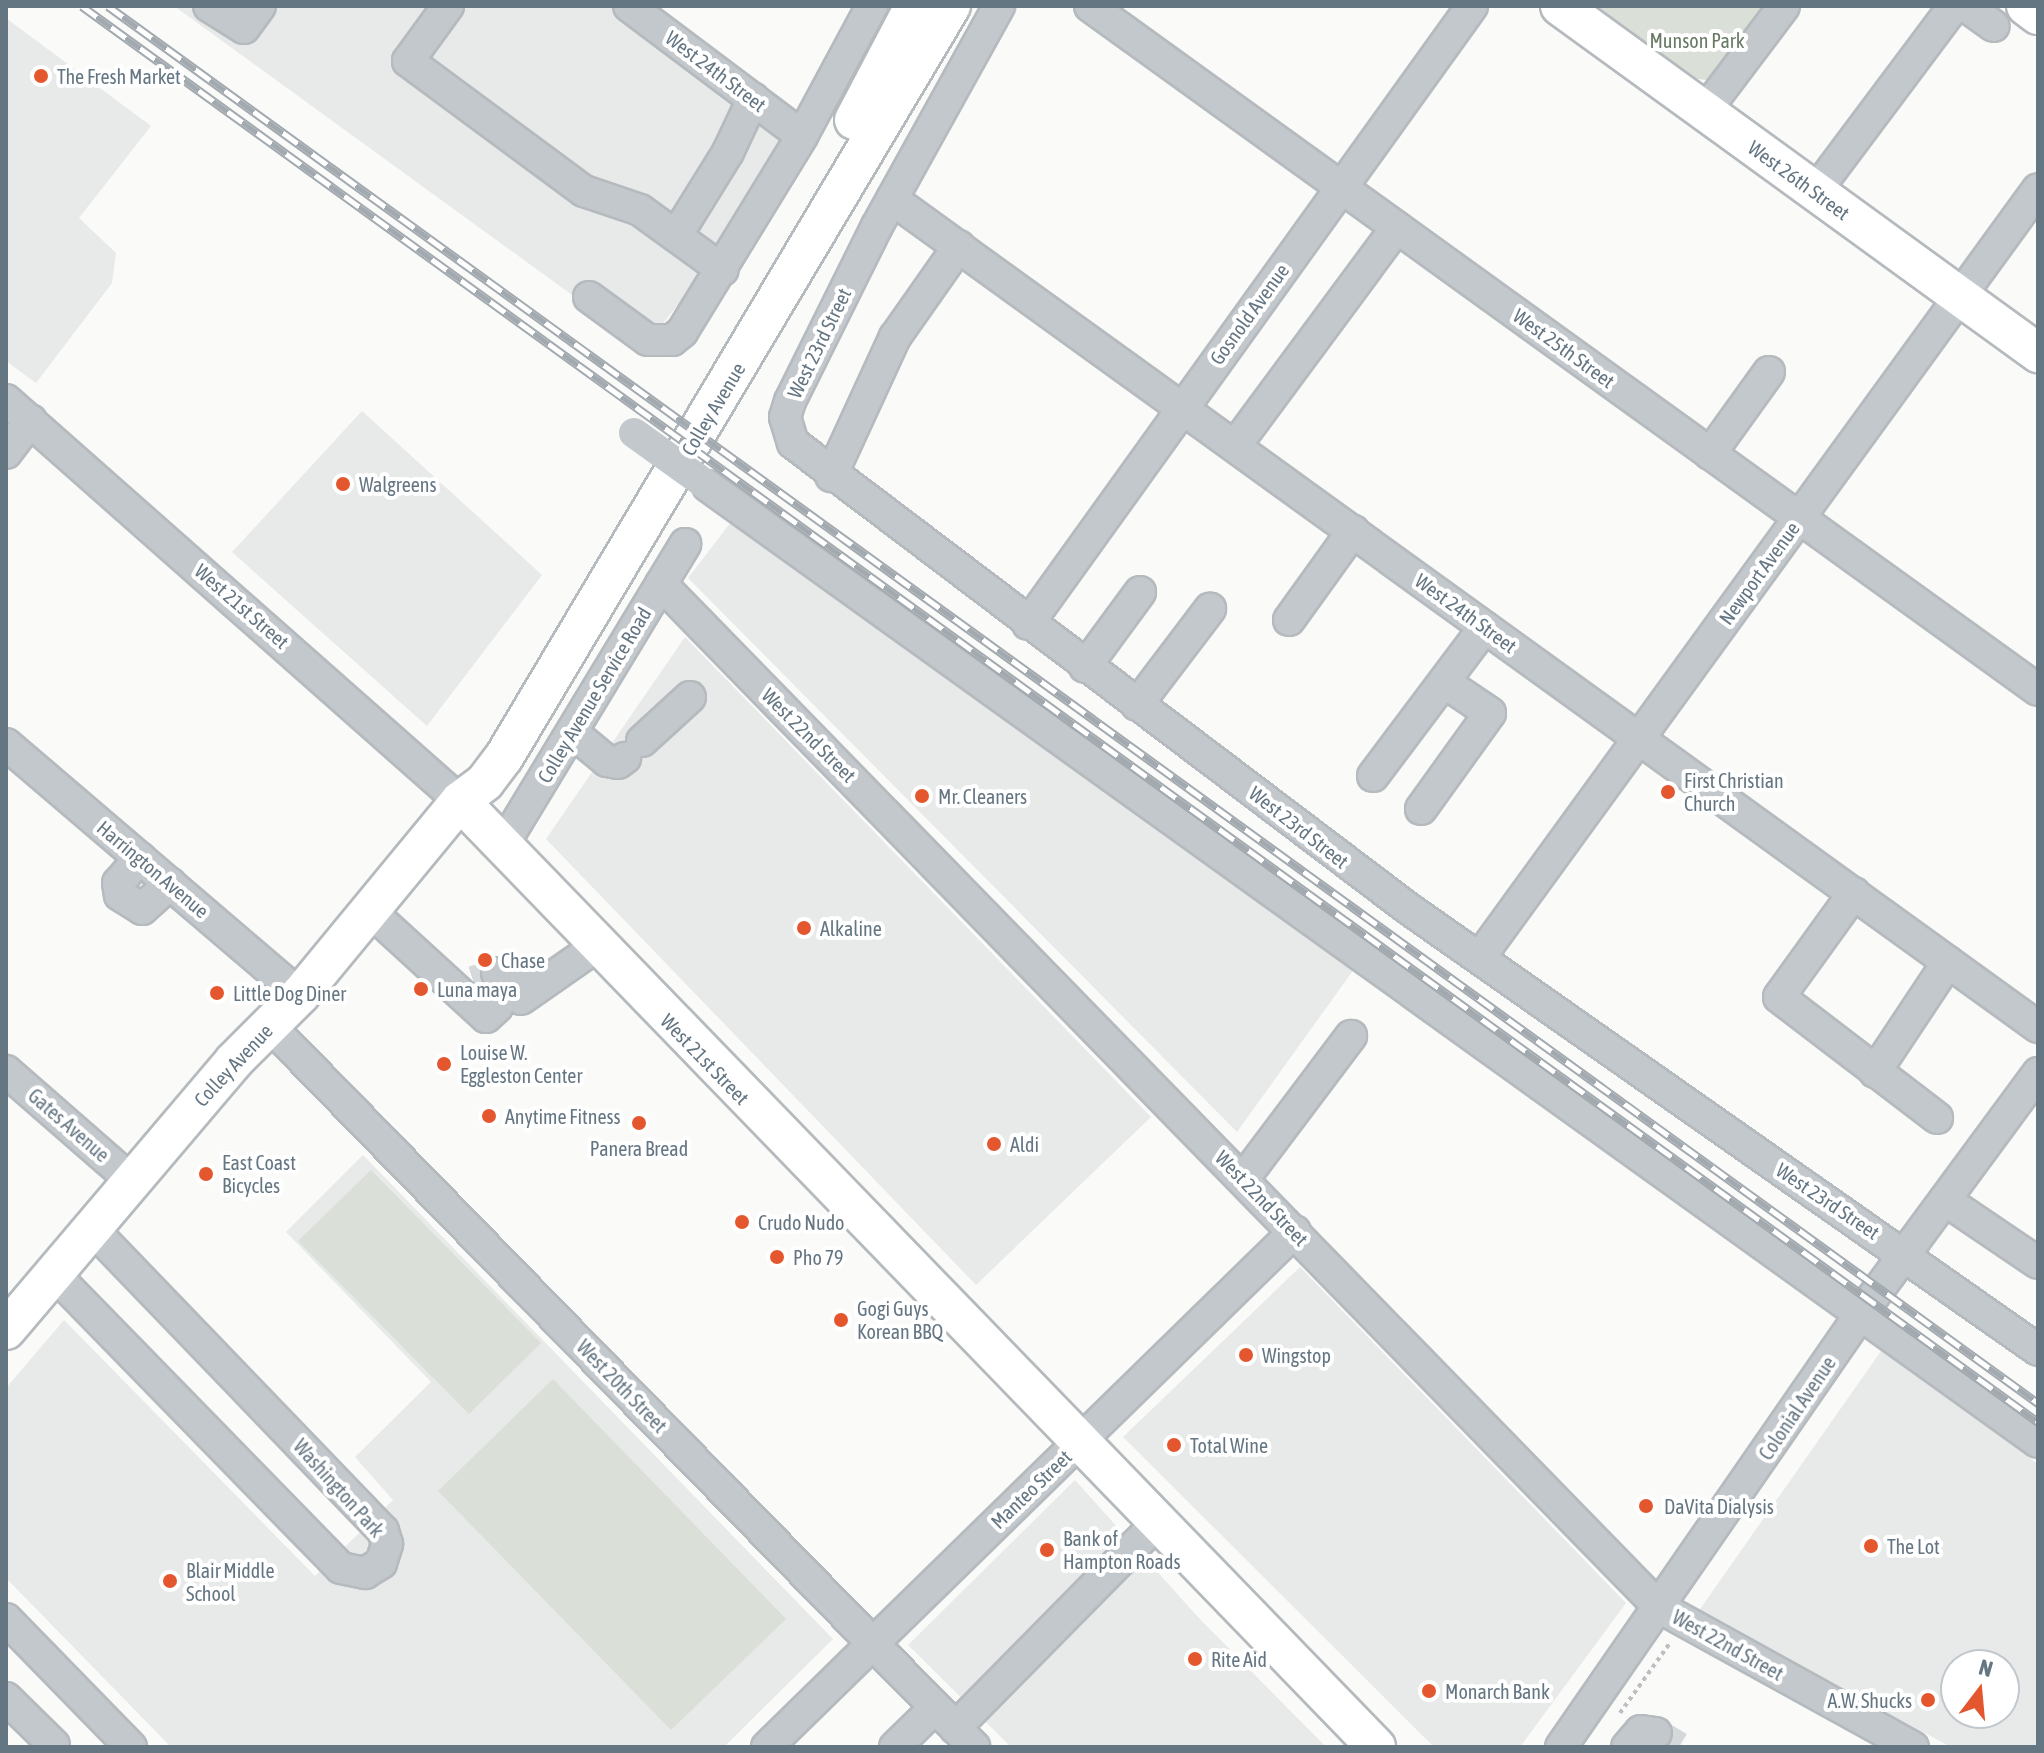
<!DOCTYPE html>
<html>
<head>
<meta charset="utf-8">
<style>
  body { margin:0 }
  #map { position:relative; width:2044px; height:1753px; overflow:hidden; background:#fafaf8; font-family:"Asap Condensed",sans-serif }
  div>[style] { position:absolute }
  .built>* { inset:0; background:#e8e9e9 }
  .green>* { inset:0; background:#dadfd7 }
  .minor-tunnel>* { height:30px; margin-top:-15px; transform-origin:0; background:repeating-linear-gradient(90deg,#d5d9db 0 30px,transparent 0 45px) }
  .path>* { height:4px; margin-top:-2px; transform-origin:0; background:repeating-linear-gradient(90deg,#bbbfc2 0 4px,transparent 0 8px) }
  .roads { filter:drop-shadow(2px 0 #b5babe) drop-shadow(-2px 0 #b5babe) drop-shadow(0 2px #b5babe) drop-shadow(0 -2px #b5babe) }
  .minor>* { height:30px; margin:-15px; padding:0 15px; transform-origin:15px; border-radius:15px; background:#c3c8cc }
  .major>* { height:38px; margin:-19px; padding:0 19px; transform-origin:19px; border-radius:19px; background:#fff }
  .rail>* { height:9px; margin-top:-4.5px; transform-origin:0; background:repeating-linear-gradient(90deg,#fff 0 18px,#a2aab0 0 36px); box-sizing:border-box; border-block:2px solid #a2aab0 }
  .minor-bridge>* { height:30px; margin:-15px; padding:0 15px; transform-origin:15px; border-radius:15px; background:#c3c8cc }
  .dots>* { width:22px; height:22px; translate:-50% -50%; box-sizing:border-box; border:4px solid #fff; border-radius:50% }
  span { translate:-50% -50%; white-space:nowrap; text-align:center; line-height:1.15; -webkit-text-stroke:8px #fff; paint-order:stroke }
  .park-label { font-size:20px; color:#687a64 }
  .street-label { font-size:20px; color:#657683 }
  .poi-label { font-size:20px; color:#657683 }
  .left { translate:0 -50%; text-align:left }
  .right { translate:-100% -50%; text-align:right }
  .frame { position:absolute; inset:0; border:8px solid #657683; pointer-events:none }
  .north { position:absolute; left:1940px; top:1649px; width:80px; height:80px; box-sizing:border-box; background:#fff; border:2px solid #c1c8cd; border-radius:50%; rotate:16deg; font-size:22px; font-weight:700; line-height:32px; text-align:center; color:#657683 }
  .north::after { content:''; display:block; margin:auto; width:28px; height:36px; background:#e4572e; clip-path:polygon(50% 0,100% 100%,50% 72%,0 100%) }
</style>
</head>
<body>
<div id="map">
  <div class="built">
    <i style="clip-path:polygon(174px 6px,618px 6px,784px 140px,703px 273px,661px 326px,619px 329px)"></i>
    <i style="clip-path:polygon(6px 18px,151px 126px,79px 218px,116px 253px,112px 283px,36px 383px,6px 361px)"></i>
    <i style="clip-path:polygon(362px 411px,542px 575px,427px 726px,232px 552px)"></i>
    <i style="clip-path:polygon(731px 522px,1357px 965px,1237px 1132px,688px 578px)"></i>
    <i style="clip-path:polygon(685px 637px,1151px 1117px,976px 1285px,546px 839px)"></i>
    <i style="clip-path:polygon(363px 1155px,833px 1639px,724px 1747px,171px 1747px,6px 1578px,6px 1388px,64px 1320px,315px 1576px,393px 1500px,355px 1457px,431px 1382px,286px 1232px)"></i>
    <i style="clip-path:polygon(1300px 1267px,1626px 1603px,1520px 1747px,1434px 1747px,1123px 1437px)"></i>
    <i style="clip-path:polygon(evenodd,1881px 1351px,2038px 1464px,2038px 1747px,1951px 1747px,1698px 1612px,1881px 1351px,1956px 1665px,2004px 1665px,2004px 1713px,1956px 1713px,1956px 1665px)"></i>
    <i style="clip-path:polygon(1075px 1480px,1197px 1616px,1326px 1747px,1011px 1747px,908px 1645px)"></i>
  </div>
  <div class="green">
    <i style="clip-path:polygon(1590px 6px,1766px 6px,1714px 77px,1706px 80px,1692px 78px)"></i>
    <i style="clip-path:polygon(371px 1170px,541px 1343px,469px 1414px,298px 1241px)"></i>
    <i style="clip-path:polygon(553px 1379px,786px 1619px,671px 1730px,438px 1491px)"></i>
  </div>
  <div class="minor-tunnel">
    <i style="left:473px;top:981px;width:25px;rotate:-18deg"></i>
    <i style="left:1656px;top:1733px;width:27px;rotate:31deg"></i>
  </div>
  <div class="path">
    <i style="left:1620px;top:1713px;width:86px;rotate:-54.5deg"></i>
  </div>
  <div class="roads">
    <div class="minor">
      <i style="left:209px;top:6px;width:41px;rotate:32.2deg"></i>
      <i style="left:244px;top:28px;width:27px;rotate:-54deg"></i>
      <i style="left:448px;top:6px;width:68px;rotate:126deg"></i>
      <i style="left:408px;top:61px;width:219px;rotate:36.5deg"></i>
      <i style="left:584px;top:191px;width:59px;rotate:18.7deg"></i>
      <i style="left:640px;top:210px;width:102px;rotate:35.9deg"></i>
      <i style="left:629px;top:6px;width:216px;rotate:36.9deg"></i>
      <i style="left:999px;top:6px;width:252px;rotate:119deg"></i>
      <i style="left:877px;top:226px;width:195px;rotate:116.4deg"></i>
      <i style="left:790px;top:401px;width:17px;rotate:107deg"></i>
      <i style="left:785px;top:417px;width:27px;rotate:73deg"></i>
      <i style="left:793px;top:443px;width:772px;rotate:37.11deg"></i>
      <i style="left:1409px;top:909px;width:768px;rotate:35.03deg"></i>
      <i style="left:1090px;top:6px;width:1169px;rotate:35.81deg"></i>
      <i style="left:1966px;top:6px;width:34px;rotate:36deg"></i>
      <i style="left:1705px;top:111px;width:131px;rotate:-53deg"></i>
      <i style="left:1815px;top:192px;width:232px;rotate:-53.2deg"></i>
      <i style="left:892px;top:199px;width:1414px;rotate:35.85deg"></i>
      <i style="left:676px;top:236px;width:99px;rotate:-58.2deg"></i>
      <i style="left:728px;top:152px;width:59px;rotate:-64.7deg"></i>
      <i style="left:589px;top:297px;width:73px;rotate:36.1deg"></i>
      <i style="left:648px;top:340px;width:24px"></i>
      <i style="left:672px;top:340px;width:13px;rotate:-39deg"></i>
      <i style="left:682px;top:332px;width:230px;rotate:-58.5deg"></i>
      <i style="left:802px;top:136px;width:148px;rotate:-61.7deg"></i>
      <i style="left:6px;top:400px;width:606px;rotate:41.45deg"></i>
      <i style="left:1235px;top:446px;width:272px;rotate:-53.5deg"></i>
      <i style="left:6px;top:453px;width:41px;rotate:-52.9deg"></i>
      <i style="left:1710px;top:454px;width:101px;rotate:-54.3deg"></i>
      <i style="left:831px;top:476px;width:153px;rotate:-65.3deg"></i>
      <i style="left:895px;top:337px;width:111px;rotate:-54.9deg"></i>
      <i style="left:708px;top:486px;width:1638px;rotate:35.71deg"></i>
      <i style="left:661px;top:584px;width:1429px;rotate:45.71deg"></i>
      <i style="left:1659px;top:1607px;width:290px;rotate:28.9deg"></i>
      <i style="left:1289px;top:620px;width:110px;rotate:-54.3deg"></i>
      <i style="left:1028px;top:624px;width:761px;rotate:-54.3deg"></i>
      <i style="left:1085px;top:667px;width:93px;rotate:-53.7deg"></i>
      <i style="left:1137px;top:705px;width:121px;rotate:-52.8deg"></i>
      <i style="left:573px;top:733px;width:44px;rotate:39.5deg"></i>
      <i style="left:607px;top:761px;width:11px;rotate:10deg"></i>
      <i style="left:618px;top:763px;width:9px;rotate:-36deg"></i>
      <i style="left:642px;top:741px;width:65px;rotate:-42.5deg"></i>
      <i style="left:6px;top:744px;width:387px;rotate:40.5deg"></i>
      <i style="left:1373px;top:776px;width:186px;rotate:-53.1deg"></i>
      <i style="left:1421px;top:809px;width:118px;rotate:-54.3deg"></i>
      <i style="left:1490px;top:713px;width:55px;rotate:-146deg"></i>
      <i style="left:503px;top:845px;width:352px;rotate:-58.8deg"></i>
      <i style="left:140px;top:858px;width:33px;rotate:131deg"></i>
      <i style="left:118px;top:883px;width:12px;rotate:81deg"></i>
      <i style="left:120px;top:895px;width:26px;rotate:32deg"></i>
      <i style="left:142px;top:909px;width:38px;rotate:-42deg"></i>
      <i style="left:1854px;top:893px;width:128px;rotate:125.8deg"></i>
      <i style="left:1779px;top:997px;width:199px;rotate:37.4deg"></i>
      <i style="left:370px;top:911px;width:157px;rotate:42.4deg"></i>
      <i style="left:486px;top:1017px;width:15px;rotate:-42deg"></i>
      <i style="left:1480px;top:957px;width:949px;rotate:-54deg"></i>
      <i style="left:497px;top:973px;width:45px;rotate:11.6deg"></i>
      <i style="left:521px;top:999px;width:93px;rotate:-34.9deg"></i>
      <i style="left:270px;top:1026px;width:1008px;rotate:45.68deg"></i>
      <i style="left:6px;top:1071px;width:166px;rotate:41.1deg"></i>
      <i style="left:1875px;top:1072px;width:132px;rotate:-56.4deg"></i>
      <i style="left:1244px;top:1178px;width:178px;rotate:-53deg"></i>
      <i style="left:1945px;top:1200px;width:112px;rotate:34.1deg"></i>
      <i style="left:53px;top:1273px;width:412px;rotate:45.7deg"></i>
      <i style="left:341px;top:1568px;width:25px;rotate:12deg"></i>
      <i style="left:365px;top:1573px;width:19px;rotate:-32deg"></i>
      <i style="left:381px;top:1563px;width:20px;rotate:-72deg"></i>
      <i style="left:387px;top:1544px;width:14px;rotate:-107deg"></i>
      <i style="left:383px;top:1531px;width:421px;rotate:-133.9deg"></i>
      <i style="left:6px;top:1619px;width:179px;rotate:45.7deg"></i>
      <i style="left:6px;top:1698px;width:67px;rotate:44.4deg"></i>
      <i style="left:955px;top:1728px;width:289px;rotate:-45.4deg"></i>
      <i style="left:767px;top:1747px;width:738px;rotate:-44.34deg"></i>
      <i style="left:895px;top:1747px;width:56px;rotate:-44.3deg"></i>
      <i style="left:1561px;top:1747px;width:529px;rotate:-55.32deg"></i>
      <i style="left:1862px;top:1312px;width:297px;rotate:-53.6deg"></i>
      <i style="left:1627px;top:1747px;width:21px;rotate:-49deg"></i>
      <i style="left:1641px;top:1731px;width:15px;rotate:8deg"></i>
    </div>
    <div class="major">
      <i style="left:1560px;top:6px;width:591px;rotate:35.98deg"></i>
      <i style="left:2026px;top:6px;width:15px;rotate:37deg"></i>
      <i style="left:854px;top:120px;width:129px;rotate:-62.2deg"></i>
      <i style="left:460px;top:801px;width:1317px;rotate:45.92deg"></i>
      <i style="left:6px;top:1330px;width:353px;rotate:-49.7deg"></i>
      <i style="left:234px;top:1061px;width:93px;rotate:-45deg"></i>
      <i style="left:300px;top:995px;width:251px;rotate:-50.5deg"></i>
      <i style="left:460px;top:801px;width:31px;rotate:-37deg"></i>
      <i style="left:485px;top:782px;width:31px;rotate:-53deg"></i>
      <i style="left:504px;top:757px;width:874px;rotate:-59.24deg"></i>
    </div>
  </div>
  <div class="rail">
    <i style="left:82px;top:6px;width:2415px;rotate:35.9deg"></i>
    <i style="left:108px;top:6px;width:2383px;rotate:35.9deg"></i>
  </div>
  <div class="minor-bridge">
    <i style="left:634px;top:433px;width:91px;rotate:35.6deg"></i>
  </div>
  <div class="dots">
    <i style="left:41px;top:76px;background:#e4572e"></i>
    <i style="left:343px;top:484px;background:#e4572e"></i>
    <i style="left:1668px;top:792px;background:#e4572e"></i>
    <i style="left:922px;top:796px;background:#e4572e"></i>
    <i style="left:804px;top:928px;background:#e4572e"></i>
    <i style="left:485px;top:960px;background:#e4572e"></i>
    <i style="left:421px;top:989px;background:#e4572e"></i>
    <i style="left:217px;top:993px;background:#e4572e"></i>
    <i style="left:444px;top:1064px;background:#e4572e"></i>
    <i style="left:489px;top:1116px;background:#e4572e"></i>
    <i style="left:639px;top:1123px;background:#e4572e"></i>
    <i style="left:994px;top:1144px;background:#e4572e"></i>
    <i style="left:206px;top:1174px;background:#e4572e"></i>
    <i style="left:742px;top:1222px;background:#e4572e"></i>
    <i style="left:777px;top:1257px;background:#e4572e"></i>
    <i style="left:841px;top:1320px;background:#e4572e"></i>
    <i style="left:1246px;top:1355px;background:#e4572e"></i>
    <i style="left:1174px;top:1445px;background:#e4572e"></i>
    <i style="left:1646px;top:1506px;background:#e4572e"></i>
    <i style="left:1871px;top:1546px;background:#e4572e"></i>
    <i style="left:1047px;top:1550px;background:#e4572e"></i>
    <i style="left:170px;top:1581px;background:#e4572e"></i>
    <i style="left:1195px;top:1659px;background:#e4572e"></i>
    <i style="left:1429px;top:1691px;background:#e4572e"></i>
    <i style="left:1928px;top:1700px;background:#e4572e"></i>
  </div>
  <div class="park-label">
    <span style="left:1697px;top:40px">Munson Park</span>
  </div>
  <div class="street-label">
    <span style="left:716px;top:71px;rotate:37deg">West 24th Street</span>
    <span style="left:1799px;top:180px;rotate:36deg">West 26th Street</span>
    <span style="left:1249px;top:314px;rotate:-54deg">Gosnold Avenue</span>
    <span style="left:819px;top:343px;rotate:-64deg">West 23rd Street</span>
    <span style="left:1564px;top:348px;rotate:36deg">West 25th Street</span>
    <span style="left:713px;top:409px;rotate:-59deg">Colley Avenue</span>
    <span style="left:1759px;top:573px;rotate:-54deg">Newport Avenue</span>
    <span style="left:242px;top:606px;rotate:41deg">West 21st Street</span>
    <span style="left:1466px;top:613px;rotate:36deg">West 24th Street</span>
    <span style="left:594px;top:695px;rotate:-59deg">Colley Avenue Service Road</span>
    <span style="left:809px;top:735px;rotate:45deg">West 22nd Street</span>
    <span style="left:1299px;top:827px;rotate:38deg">West 23rd Street</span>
    <span style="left:153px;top:869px;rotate:40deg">Harrington Avenue</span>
    <span style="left:705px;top:1059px;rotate:46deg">West 21st Street</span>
    <span style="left:233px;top:1065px;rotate:-47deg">Colley Avenue</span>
    <span style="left:69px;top:1125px;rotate:41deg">Gates Avenue</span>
    <span style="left:1262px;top:1198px;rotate:46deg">West 22nd Street</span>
    <span style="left:1828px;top:1201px;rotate:34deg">West 23rd Street</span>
    <span style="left:622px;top:1386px;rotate:46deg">West 20th Street</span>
    <span style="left:1797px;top:1408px;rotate:-56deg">Colonial Avenue</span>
    <span style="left:339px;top:1488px;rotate:48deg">Washington Park</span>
    <span style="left:1031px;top:1489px;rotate:-44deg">Manteo Street</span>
    <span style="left:1728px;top:1645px;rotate:29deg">West 22nd Street</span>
  </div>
  <div class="poi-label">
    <span class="left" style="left:57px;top:76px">The Fresh Market</span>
    <span class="left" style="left:359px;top:484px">Walgreens</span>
    <span class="left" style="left:1684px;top:792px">First Christian<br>Church</span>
    <span class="left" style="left:938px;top:796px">Mr. Cleaners</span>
    <span class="left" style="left:820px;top:928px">Alkaline</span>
    <span class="left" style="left:501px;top:960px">Chase</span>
    <span class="left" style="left:437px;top:989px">Luna maya</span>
    <span class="left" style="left:233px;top:993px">Little Dog Diner</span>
    <span class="left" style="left:460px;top:1064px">Louise W.<br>Eggleston Center</span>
    <span class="left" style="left:505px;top:1116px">Anytime Fitness</span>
    <span class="left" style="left:1010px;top:1144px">Aldi</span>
    <span style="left:639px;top:1148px">Panera Bread</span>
    <span class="left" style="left:222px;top:1174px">East Coast<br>Bicycles</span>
    <span class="left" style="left:758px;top:1222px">Crudo Nudo</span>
    <span class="left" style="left:793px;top:1257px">Pho 79</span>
    <span class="left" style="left:857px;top:1320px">Gogi Guys<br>Korean BBQ</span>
    <span class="left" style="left:1262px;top:1355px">Wingstop</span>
    <span class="left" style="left:1190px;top:1445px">Total Wine</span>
    <span class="left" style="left:1664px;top:1506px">DaVita Dialysis</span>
    <span class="left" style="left:1063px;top:1550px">Bank of<br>Hampton Roads</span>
    <span class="left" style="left:1887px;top:1546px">The Lot</span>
    <span class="left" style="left:186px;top:1582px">Blair Middle<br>School</span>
    <span class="left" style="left:1211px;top:1659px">Rite Aid</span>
    <span class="left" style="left:1445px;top:1691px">Monarch Bank</span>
    <span class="right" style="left:1912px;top:1700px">A.W. Shucks</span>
  </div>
  <div class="frame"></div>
  <div class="north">N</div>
</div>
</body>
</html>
